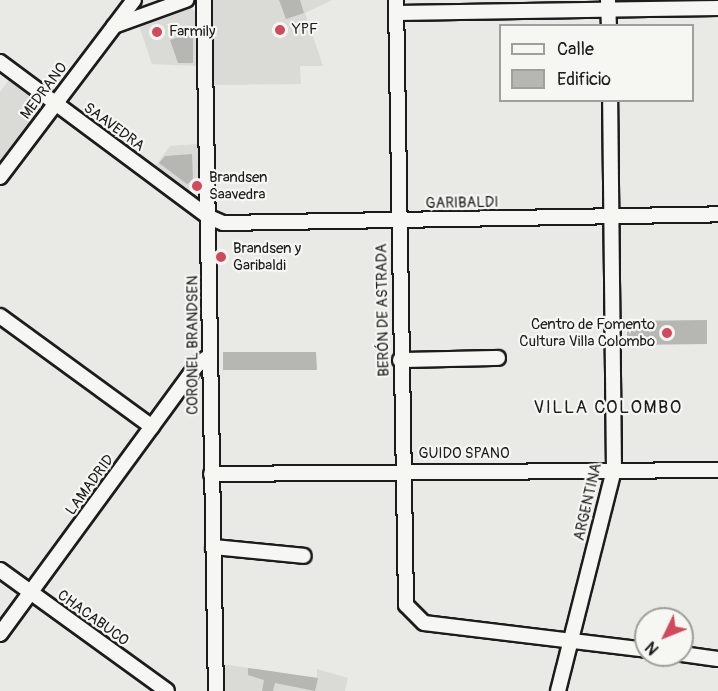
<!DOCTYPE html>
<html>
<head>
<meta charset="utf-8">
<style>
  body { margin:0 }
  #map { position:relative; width:718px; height:691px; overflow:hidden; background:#e9e9e5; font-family:Pangolin,sans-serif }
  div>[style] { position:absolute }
  .built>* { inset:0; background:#dadad6 }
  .building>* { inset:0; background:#b6b6b3 }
  .roads { filter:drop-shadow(2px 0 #1c1c1c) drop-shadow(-2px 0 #1c1c1c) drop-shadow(0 2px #1c1c1c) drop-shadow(0 -2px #1c1c1c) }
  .minor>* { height:14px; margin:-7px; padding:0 7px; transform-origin:7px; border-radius:7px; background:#f6f6f2 }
  .dots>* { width:16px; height:16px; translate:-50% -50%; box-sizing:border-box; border:3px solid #f6f6f2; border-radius:50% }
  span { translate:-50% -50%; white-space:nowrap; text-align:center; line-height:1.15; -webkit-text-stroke:4.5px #f6f6f2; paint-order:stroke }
  .poi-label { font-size:15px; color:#1c1c1c }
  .left { translate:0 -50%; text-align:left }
  .right { translate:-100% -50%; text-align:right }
  .street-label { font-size:15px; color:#1c1c1c }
  .quarter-label { font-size:18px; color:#1c1c1c; letter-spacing:1.5px }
  .legend { position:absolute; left:499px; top:24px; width:195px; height:78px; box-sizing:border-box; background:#f6f6f2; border:2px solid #9f9f9c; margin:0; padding:8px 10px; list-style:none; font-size:18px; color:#1c1c1c }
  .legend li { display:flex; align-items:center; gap:12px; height:30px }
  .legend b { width:30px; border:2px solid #9f9f9c }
  .north { position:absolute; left:634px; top:607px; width:60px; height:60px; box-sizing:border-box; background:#f6f6f2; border:2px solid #9f9f9c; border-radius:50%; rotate:227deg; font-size:16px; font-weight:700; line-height:24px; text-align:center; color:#1c1c1c }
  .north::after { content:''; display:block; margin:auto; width:21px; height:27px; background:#d1495b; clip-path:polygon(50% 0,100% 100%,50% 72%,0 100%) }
</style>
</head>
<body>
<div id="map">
  <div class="built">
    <i style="clip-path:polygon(211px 0,332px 0,305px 13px,323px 66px,300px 66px,301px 84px,209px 85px)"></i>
    <i style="clip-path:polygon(187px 6px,196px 12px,196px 66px,152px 64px,138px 22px)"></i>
    <i style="clip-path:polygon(11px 77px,45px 105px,0 169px,0 92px)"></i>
    <i style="clip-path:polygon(198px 144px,199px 190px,196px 194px,154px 168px,170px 146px)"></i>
    <i style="clip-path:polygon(222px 664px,317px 678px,317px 669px,348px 678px,345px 691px,221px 691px)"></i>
  </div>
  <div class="building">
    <i style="clip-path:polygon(279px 0,300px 0,304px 13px,286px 19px)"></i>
    <i style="clip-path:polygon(193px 32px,193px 63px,178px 63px,170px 40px)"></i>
    <i style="clip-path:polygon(192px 154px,193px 181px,187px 184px,159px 163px,165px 156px)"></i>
    <i style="clip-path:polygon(707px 320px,707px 344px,627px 345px,627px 321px)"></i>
    <i style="clip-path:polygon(223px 352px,316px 352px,317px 370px,223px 370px)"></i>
    <i style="clip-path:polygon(248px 668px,318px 678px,315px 691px,275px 683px,273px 691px,262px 691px,264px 680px,248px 675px)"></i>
  </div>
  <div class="roads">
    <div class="minor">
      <i style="left:204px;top:0;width:691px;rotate:89.01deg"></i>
      <i style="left:396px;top:0;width:605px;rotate:89.05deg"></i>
      <i style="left:406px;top:605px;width:25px;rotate:45deg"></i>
      <i style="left:424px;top:623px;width:224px;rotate:6.9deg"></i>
      <i style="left:608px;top:0;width:26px;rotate:88deg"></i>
      <i style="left:397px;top:13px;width:321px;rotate:-0.9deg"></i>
      <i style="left:114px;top:26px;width:77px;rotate:-19.9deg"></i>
      <i style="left:0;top:62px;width:260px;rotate:36.6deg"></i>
      <i style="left:209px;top:217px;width:15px;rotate:23deg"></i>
      <i style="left:223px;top:223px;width:495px;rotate:-1deg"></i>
      <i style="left:0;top:177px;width:222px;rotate:-52.9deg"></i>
      <i style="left:0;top:316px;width:188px;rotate:36.1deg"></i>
      <i style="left:400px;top:360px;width:98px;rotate:-1.2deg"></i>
      <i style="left:211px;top:474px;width:507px;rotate:-0.45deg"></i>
      <i style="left:213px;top:547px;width:91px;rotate:5.6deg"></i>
      <i style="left:0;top:570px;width:206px;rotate:35.9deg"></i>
      <i style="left:0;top:634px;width:333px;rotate:-53.8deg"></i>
      <i style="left:197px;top:365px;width:14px;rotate:-36deg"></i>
      <i style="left:682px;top:654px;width:36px;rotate:8deg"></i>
      <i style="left:558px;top:691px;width:229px;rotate:-75.8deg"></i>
      <i style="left:614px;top:469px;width:369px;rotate:-90.6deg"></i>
    </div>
  </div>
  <div class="dots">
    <i style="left:280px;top:30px;background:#d1495b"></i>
    <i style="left:157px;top:32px;background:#d1495b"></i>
    <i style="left:197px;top:186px;background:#d1495b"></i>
    <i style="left:221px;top:257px;background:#d1495b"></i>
    <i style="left:667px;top:333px;background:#d1495b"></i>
  </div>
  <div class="poi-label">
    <span class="left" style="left:292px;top:30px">YPF</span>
    <span class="left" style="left:169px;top:32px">Farmily</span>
    <span class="left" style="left:209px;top:186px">Brandsen<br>Saavedra</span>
    <span class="left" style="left:233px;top:257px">Brandsen y<br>Garibaldi</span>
    <span class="right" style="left:655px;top:333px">Centro de Fomento<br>Cultura Villa Colombo</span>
  </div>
  <div class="street-label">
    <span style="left:44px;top:91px;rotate:-53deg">MEDRANO</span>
    <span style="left:114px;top:127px;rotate:36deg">SAAVEDRA</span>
    <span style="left:462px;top:203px;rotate:-1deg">GARIBALDI</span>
    <span style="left:383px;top:310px;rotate:-91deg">BERÓN DE ASTRADA</span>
    <span style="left:193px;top:345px;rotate:-90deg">CORONEL BRANDSEN</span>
    <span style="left:464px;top:454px">GUIDO SPANO</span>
    <span style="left:90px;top:485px;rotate:-54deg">LAMADRID</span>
    <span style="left:588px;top:502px;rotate:-77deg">ARGENTINA</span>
    <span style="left:93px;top:618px;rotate:36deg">CHACABUCO</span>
  </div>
  <div class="quarter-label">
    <span style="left:608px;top:408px">VILLA COLOMBO</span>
  </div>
  <ul class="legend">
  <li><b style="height:8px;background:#f6f6f2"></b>Calle</li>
  <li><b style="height:16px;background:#b6b6b3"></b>Edificio</li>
  </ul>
  <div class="north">N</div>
</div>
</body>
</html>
